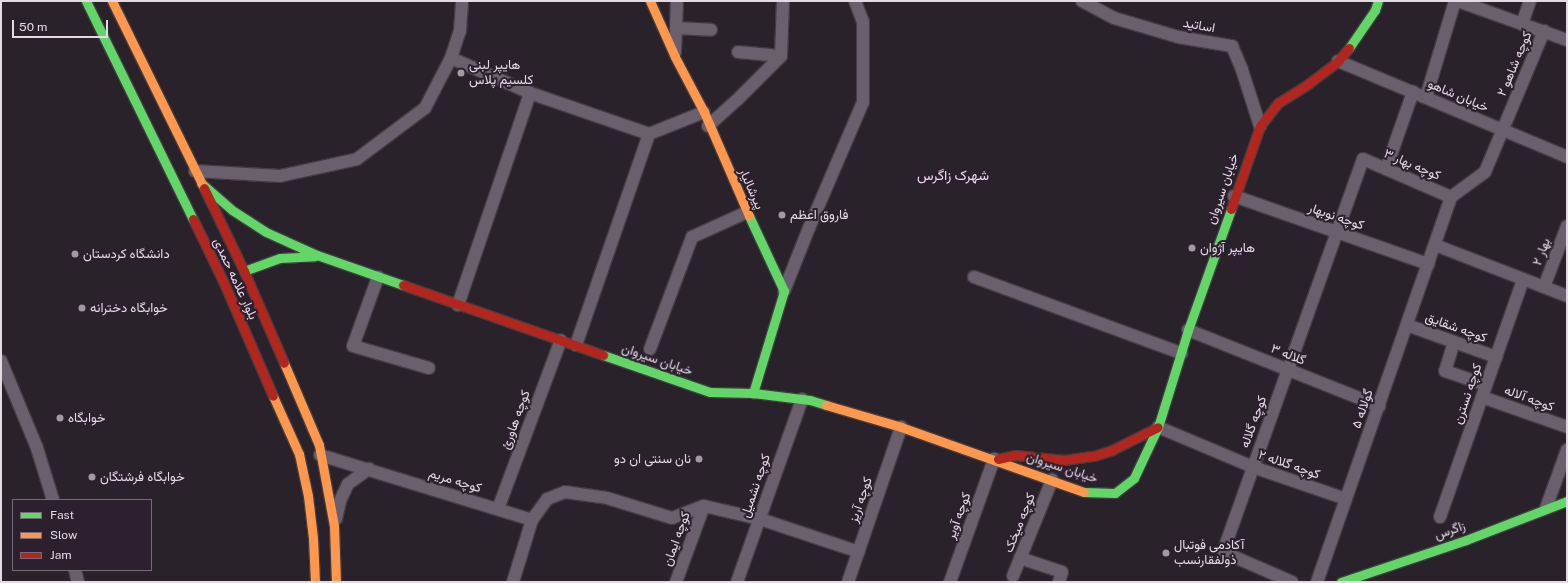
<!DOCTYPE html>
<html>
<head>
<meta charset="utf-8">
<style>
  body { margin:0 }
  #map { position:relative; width:1568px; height:583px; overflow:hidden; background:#29222a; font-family:"Public Sans",Vazirmatn,sans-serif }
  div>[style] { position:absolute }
  .roads { filter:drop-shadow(1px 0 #423d43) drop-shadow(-1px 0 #423d43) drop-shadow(0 1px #423d43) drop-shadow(0 -1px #423d43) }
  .street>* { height:12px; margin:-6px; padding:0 6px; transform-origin:6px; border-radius:6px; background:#6a5f6c }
  .fast>* { height:9px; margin:-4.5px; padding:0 4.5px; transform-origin:4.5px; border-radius:4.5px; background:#63d668 }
  .slow>* { height:9px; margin:-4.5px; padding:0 4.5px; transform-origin:4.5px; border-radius:4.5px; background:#ff974d }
  .jam>* { height:9px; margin:-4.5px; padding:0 4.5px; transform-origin:4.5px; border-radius:4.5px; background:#b3261e }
  .dots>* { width:11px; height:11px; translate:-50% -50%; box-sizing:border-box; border:2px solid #2c1f2e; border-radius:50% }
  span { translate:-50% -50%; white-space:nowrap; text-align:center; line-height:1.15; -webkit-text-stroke:4px #2c1f2e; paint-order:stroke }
  .street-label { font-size:13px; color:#e3dae4 }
  .poi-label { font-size:13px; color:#e3dae4 }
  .left { translate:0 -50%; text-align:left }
  .right { translate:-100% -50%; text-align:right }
  .neighbourhood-label { font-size:14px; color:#ecdbef }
  .frame { position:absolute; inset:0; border:2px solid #e3dae4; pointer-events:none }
  .legend { position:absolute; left:12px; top:499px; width:140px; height:72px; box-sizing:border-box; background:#2c1f2e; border:1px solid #756a77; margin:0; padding:5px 7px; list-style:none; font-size:12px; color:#e3dae4 }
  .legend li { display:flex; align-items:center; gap:8px; height:20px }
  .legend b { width:20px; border:1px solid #756a77 }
  .scale { position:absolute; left:12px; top:20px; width:96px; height:18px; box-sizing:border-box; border:2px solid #e3dae4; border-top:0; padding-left:5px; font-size:12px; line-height:14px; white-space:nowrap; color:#e3dae4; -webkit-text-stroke:3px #2c1f2e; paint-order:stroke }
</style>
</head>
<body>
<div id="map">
  <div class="roads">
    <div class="street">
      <i style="left:1082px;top:1px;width:36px;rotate:28deg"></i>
      <i style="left:1114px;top:18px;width:67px;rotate:16.5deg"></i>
      <i style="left:1178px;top:37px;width:55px;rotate:9.5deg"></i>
      <i style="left:1232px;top:46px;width:26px;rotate:67deg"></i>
      <i style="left:1242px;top:70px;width:59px;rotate:72.2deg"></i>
      <i style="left:1458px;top:1px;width:116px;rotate:19.7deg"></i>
      <i style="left:1522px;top:24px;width:24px;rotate:-71deg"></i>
      <i style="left:676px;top:28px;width:35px;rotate:3deg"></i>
      <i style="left:675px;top:52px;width:51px;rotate:-87.8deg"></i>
      <i style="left:738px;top:52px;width:43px;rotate:5.3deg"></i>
      <i style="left:451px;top:58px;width:86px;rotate:23.9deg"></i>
      <i style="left:530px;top:93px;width:126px;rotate:19deg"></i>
      <i style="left:649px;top:134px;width:59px;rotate:-21.8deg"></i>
      <i style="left:1338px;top:61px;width:248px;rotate:22.7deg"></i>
      <i style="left:1426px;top:97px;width:100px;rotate:-73.2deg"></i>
      <i style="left:708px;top:126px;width:39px;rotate:-42deg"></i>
      <i style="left:737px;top:100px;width:62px;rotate:-45deg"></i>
      <i style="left:781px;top:56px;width:55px;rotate:-87.9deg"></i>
      <i style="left:1386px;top:169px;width:82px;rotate:-70.7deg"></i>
      <i style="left:195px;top:171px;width:85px;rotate:3.4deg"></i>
      <i style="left:280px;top:176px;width:79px;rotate:-12.4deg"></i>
      <i style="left:357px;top:159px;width:85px;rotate:-36.9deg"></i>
      <i style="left:425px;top:108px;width:56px;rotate:-62.5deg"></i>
      <i style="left:451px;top:58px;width:28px;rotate:-72deg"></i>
      <i style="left:460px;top:31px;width:30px;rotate:-86deg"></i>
      <i style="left:1234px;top:196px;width:206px;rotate:19.3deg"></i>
      <i style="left:1435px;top:245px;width:142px;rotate:21.1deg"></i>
      <i style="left:378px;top:277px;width:73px;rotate:109.9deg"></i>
      <i style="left:353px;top:346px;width:79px;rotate:16.1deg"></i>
      <i style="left:974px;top:277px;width:221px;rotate:20.2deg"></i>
      <i style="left:1544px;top:287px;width:65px;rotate:-69.3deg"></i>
      <i style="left:784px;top:291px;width:68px;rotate:-68.4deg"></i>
      <i style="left:809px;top:228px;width:137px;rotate:-66.8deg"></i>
      <i style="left:863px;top:102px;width:80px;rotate:-90deg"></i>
      <i style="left:863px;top:22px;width:22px;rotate:-111deg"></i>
      <i style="left:458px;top:305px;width:224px;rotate:-71.2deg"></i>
      <i style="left:1407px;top:325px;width:95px;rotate:19.8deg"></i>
      <i style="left:1188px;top:330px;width:206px;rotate:21.7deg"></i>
      <i style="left:1454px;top:342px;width:30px;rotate:107deg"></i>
      <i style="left:1445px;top:371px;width:43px;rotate:18.9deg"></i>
      <i style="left:576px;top:345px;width:223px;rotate:-70.9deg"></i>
      <i style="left:650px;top:349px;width:120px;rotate:-69.4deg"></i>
      <i style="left:692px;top:237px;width:60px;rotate:-24.4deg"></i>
      <i style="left:1px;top:361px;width:94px;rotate:67.5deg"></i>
      <i style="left:37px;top:448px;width:54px;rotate:72.9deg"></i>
      <i style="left:1482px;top:397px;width:90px;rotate:19.4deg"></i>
      <i style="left:1158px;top:427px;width:103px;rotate:22.8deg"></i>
      <i style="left:1253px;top:467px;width:98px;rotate:19deg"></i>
      <i style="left:320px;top:455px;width:222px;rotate:17deg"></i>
      <i style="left:1546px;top:508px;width:62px;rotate:-70.1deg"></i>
      <i style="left:498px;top:509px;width:180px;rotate:-69.6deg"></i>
      <i style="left:1440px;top:517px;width:251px;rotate:-70.7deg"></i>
      <i style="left:336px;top:519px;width:18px;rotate:-77deg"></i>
      <i style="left:340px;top:501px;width:19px;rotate:-65deg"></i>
      <i style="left:348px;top:484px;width:26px;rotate:-36deg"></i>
      <i style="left:1020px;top:558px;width:44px;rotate:18.4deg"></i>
      <i style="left:1062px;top:572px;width:10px;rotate:107deg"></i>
      <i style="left:75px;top:570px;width:12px;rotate:76deg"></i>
      <i style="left:1013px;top:576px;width:104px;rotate:-67.9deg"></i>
      <i style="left:513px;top:582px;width:65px;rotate:-73deg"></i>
      <i style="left:532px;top:520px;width:26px;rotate:-54deg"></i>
      <i style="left:547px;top:499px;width:19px;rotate:-21deg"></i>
      <i style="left:565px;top:492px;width:42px;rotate:8.1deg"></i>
      <i style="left:607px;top:498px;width:68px;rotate:17.1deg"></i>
      <i style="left:672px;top:518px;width:34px;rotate:-21deg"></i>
      <i style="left:704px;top:506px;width:57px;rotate:13.1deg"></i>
      <i style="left:760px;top:519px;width:104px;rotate:18.4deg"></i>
      <i style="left:676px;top:582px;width:81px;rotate:-69.8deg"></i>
      <i style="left:737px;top:582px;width:194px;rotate:-70.4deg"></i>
      <i style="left:848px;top:582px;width:164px;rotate:-71.1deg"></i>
      <i style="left:950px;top:582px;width:131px;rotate:-70.3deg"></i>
      <i style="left:1292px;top:582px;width:75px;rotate:-156.5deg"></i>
      <i style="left:1223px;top:552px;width:417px;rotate:-70.4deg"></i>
      <i style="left:1363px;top:159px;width:96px;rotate:23.4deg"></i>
      <i style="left:1317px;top:582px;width:408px;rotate:-70.8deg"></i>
      <i style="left:1451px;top:197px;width:42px;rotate:-36.3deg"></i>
      <i style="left:1485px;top:172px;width:153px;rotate:-67.3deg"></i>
    </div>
    <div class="fast">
      <i style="left:86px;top:1px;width:243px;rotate:63.9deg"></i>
      <i style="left:1349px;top:48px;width:46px;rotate:-55.6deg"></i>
      <i style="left:1375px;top:10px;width:9px;rotate:-72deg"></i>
      <i style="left:201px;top:183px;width:41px;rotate:41.1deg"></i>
      <i style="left:232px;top:210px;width:40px;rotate:32.9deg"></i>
      <i style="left:266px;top:232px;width:56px;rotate:24.3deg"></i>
      <i style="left:317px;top:255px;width:91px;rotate:19.2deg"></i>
      <i style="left:749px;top:216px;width:83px;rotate:65deg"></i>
      <i style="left:784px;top:291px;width:107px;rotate:106.9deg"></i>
      <i style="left:244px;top:271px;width:38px;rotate:-20deg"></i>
      <i style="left:280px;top:258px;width:35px;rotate:-3deg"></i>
      <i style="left:603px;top:355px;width:113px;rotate:19.1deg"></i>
      <i style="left:710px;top:392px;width:43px;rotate:1.3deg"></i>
      <i style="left:753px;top:393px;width:57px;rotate:7deg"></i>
      <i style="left:810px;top:400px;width:17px;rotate:17deg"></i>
      <i style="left:1084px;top:492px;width:31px;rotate:2deg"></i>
      <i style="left:1115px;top:493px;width:24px;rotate:-38deg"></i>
      <i style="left:1134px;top:478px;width:56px;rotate:-64.8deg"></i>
      <i style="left:1158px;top:427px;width:102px;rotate:-72.8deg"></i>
      <i style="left:1188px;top:330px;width:128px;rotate:-70.4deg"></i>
      <i style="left:1341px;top:582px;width:132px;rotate:-18.6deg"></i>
      <i style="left:1466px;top:540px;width:108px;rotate:-21.1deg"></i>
    </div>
    <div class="slow">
      <i style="left:112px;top:1px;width:208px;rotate:63.8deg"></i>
      <i style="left:650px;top:1px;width:61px;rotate:65.9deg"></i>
      <i style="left:675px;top:57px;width:62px;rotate:62.2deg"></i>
      <i style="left:704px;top:112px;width:113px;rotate:66.6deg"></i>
      <i style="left:284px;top:363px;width:89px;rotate:66.9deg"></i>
      <i style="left:319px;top:445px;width:82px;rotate:79.5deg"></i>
      <i style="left:334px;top:526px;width:56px;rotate:88deg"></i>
      <i style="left:273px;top:396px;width:64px;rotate:65.9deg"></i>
      <i style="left:299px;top:454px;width:43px;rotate:77.9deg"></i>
      <i style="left:308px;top:496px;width:42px;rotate:83.2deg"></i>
      <i style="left:313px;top:538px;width:44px;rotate:87.4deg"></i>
      <i style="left:826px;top:405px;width:78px;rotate:16.3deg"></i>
      <i style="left:901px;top:427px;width:194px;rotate:19.6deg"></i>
    </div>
    <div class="jam">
      <i style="left:204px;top:188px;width:92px;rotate:64.3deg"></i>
      <i style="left:244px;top:271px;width:100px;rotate:66.5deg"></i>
      <i style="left:1231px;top:209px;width:88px;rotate:-70.7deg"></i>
      <i style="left:1260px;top:126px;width:29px;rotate:-52deg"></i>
      <i style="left:1278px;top:103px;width:36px;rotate:-32deg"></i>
      <i style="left:1308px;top:84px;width:38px;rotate:-37deg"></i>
      <i style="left:1338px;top:61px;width:17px;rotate:-50deg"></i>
      <i style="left:193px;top:219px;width:69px;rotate:64.2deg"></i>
      <i style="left:223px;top:281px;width:125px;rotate:66.5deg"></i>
      <i style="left:403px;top:285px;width:212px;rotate:19.3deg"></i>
      <i style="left:998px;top:459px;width:17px;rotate:-13deg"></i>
      <i style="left:1015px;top:455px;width:49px;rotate:5.8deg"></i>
      <i style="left:1064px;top:460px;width:30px;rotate:-8deg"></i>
      <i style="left:1094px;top:456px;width:19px;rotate:-18deg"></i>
      <i style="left:1112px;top:450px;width:51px;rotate:-26.6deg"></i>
    </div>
  </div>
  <div class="dots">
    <i style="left:461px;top:73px;background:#a29aa3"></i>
    <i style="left:782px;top:215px;background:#a29aa3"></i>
    <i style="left:1192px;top:248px;background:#a29aa3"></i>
    <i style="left:75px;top:254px;background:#a29aa3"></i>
    <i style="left:82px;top:308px;background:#a29aa3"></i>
    <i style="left:60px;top:418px;background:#a29aa3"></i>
    <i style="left:699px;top:459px;background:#a29aa3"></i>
    <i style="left:92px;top:477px;background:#a29aa3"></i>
    <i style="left:1166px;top:553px;background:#a29aa3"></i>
  </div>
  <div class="street-label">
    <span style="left:1199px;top:26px;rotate:10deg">اساتید</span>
    <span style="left:1515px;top:64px;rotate:-67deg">کوچه شاهو ۲</span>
    <span style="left:1458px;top:96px;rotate:23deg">خیابان شاهو</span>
    <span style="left:1412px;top:165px;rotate:23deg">کوچه بهار ۳</span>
    <span style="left:751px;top:189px;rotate:66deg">پیرشالیار</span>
    <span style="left:1223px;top:189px;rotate:-71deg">خیابان سیروان</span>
    <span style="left:1336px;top:217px;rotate:19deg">کوچه نوبهار</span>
    <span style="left:1542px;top:252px;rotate:-70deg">بهار ۲</span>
    <span style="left:235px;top:279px;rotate:65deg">بلوار علامه حمدی</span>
    <span style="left:1456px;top:328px;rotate:20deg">کوچه شقایق</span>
    <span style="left:1288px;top:355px;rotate:22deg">گلاله ۳</span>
    <span style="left:657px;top:360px;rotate:19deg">خیابان سیروان</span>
    <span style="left:1468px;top:394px;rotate:-71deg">کوچه نسترن</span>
    <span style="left:1529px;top:399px;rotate:20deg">کوچه آلاله</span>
    <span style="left:1363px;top:409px;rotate:-71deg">گولاله ۵</span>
    <span style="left:516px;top:420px;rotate:-70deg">کوچه هاورئ</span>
    <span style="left:1254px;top:422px;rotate:-70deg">کوچه گلاله</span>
    <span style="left:1289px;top:465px;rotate:19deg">کوچه گلاله ۲</span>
    <span style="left:1062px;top:468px;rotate:18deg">خیابان سیروان</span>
    <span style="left:455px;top:481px;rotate:17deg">کوچه مریم</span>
    <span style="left:756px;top:486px;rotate:-71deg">کوچه نشمیل</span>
    <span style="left:861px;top:500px;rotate:-71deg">کوچه آریز</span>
    <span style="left:959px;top:516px;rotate:-70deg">کوچه آویر</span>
    <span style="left:1020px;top:523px;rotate:-68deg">کوچه میخک</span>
    <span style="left:1450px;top:531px;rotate:-19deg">زاگرس</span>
    <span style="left:677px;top:539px;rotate:-70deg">کوچه ایمان</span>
  </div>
  <div class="poi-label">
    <span class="left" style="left:469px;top:73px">هایپر لبنی<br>کلسیم پلاس</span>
    <span class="left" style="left:790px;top:215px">فاروق اعظم</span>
    <span class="left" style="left:1200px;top:248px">هایپر آژوان</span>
    <span class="left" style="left:83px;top:254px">دانشگاه کردستان</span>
    <span class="left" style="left:90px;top:308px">خوابگاه دخترانه</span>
    <span class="left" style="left:68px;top:418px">خوابگاه</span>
    <span class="right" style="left:691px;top:459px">نان سنتی ان دو</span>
    <span class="left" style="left:100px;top:477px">خوابگاه فرشتگان</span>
    <span class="left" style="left:1174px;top:553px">آکادمی فوتبال<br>ذولفقارنسب</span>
  </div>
  <div class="neighbourhood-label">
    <span style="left:953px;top:175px">شهرک زاگرس</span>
  </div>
  <div class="frame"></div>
  <ul class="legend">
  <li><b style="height:5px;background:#63d668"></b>Fast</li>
  <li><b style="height:5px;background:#ff974d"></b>Slow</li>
  <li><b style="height:5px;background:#b3261e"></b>Jam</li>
  </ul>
  <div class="scale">50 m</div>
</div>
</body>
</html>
